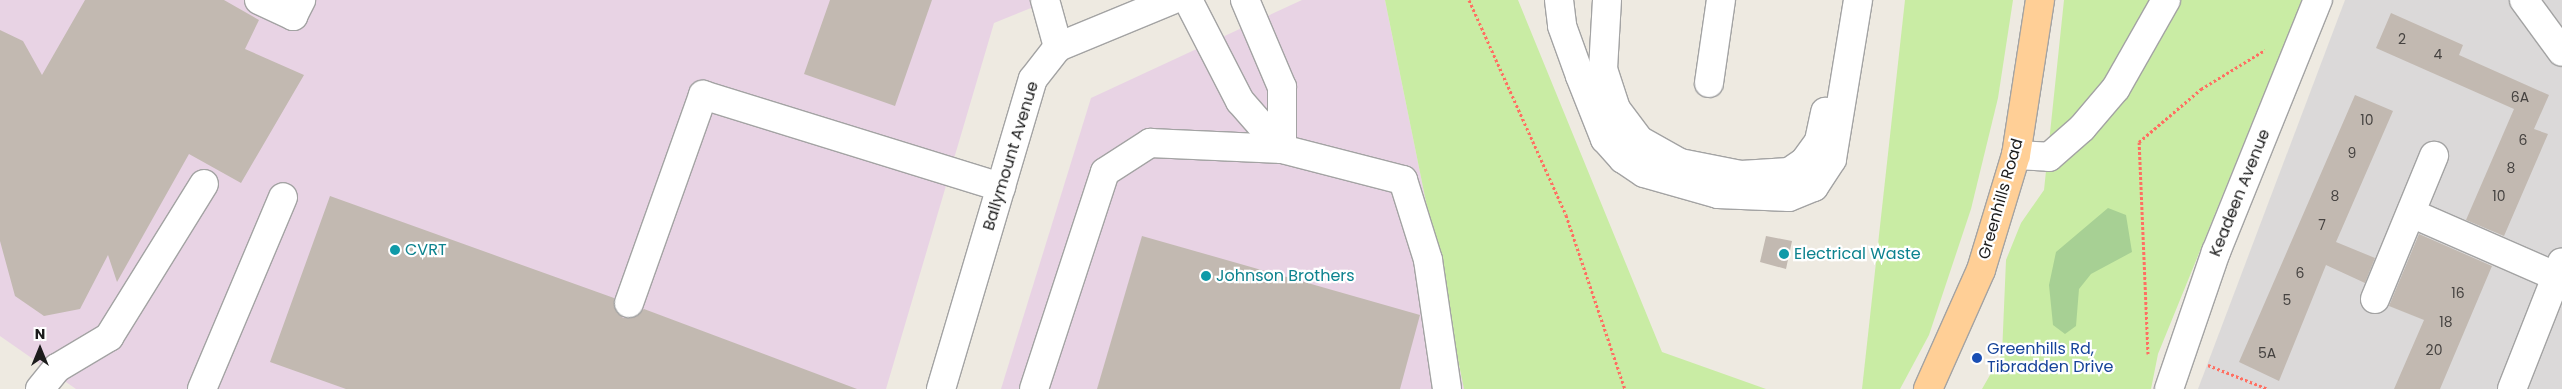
<!DOCTYPE html>
<html>
<head>
<meta charset="utf-8">
<style>
  body { margin:0 }
  #map { position:relative; width:2562px; height:389px; overflow:hidden; background:#eeeae1; font-family:Poppins,sans-serif }
  div>[style] { position:absolute }
  .residential>* { inset:0; background:#dbd9d9 }
  .industrial>* { inset:0; background:#e8d3e4 }
  .grass>* { inset:0; background:#c9eca4 }
  .forest>* { inset:0; background:#a7d094 }
  .building>* { inset:0; background:#c2b9b1 }
  .path>* { height:3px; margin-top:-1.5px; transform-origin:0; background:repeating-linear-gradient(90deg,#ff6f62 0 2.5px,transparent 0 5px) }
  .roads { filter:drop-shadow(1px 0 #a3a3a3) drop-shadow(-1px 0 #a3a3a3) drop-shadow(0 1px #a3a3a3) drop-shadow(0 -1px #a3a3a3) }
  .minor>* { height:28px; margin:-14px; padding:0 14px; transform-origin:14px; border-radius:14px; background:#fff }
  .major>* { height:28px; margin:-14px; padding:0 14px; transform-origin:14px; border-radius:14px; background:#ffcf96 }
  .dots>* { width:14px; height:14px; translate:-50% -50%; box-sizing:border-box; border:2px solid #fff; border-radius:50% }
  span { translate:-50% -50%; white-space:nowrap; text-align:center; line-height:1.15; -webkit-text-stroke:4.5px #fff; paint-order:stroke }
  .number-label { font-size:14px; color:#464341 }
  .number-label span { -webkit-text-stroke-width:0 }
  .street-label { font-size:16px; color:#1c1c1c }
  .culture-label { font-size:16px; color:#0d838f }
  .left { translate:0 -50%; text-align:left }
  .transit-label { font-size:16px; color:#164399 }
  .north { position:absolute; left:15px; top:324px; width:50px; height:50px; -webkit-text-stroke:4px #fff; paint-order:stroke; rotate:0deg; font-size:14px; font-weight:700; line-height:20px; text-align:center; color:#1c1c1c }
  .north::after { content:''; display:block; margin:auto; width:18px; height:22px; background:#1c1c1c; clip-path:polygon(50% 0,100% 100%,50% 72%,0 100%) }
</style>
</head>
<body>
<div id="map">
  <div class="residential">
    <i style="clip-path:polygon(2345px 0,2562px 0,2562px 389px,2198px 389px)"></i>
  </div>
  <div class="industrial">
    <i style="clip-path:polygon(0 0,1051px 0,994px 23px,886px 389px,76px 389px,0 336px)"></i>
    <i style="clip-path:polygon(1302px 0,1385px 0,1464px 389px,1001px 389px,1091px 98px)"></i>
  </div>
  <div class="grass">
    <i style="clip-path:polygon(1385px 0,1518px 0,1662px 352px,1766px 389px,1464px 389px)"></i>
    <i style="clip-path:polygon(1905px 0,2013px 0,1998px 98px,1971px 209px,1929px 335px,1900px 389px,1862px 389px)"></i>
    <i style="clip-path:polygon(2064px 0,2302px 0,2158px 354px,2151px 389px,1982px 389px,2002px 354px,2006px 260px,2021px 223px,2044px 190px)"></i>
  </div>
  <div class="forest">
    <i style="clip-path:polygon(2108px 208px,2126px 215px,2132px 252px,2091px 274px,2079px 289px,2076px 326px,2065px 334px,2053px 325px,2049px 285px,2056px 252px)"></i>
  </div>
  <div class="building">
    <i style="clip-path:polygon(85px 0,224px 0,259px 20px,245px 49px,304px 75px,241px 183px,189px 154px,117px 282px,108px 255px,80px 309px,44px 316px,15px 296px,0 241px,0 30px,23px 41px,42px 75px)"></i>
    <i style="clip-path:polygon(830px 0,932px 0,895px 106px,804px 74px)"></i>
    <i style="clip-path:polygon(2391px 13px,2463px 45px,2459px 55px,2549px 95px,2534px 129px,2548px 134px,2504px 236px,2466px 220px,2514px 109px,2376px 48px)"></i>
    <i style="clip-path:polygon(2355px 95px,2393px 111px,2336px 242px,2375px 258px,2365px 283px,2326px 265px,2279px 381px,2239px 362px)"></i>
    <i style="clip-path:polygon(330px 196px,614px 298px,614px 306px,623px 318px,632px 318px,644px 309px,857px 389px,346px 389px,270px 362px)"></i>
    <i style="clip-path:polygon(2419px 234px,2492px 266px,2440px 389px,2394px 389px,2424px 320px,2389px 306px)"></i>
    <i style="clip-path:polygon(1142px 236px,1420px 315px,1400px 389px,1097px 389px)"></i>
    <i style="clip-path:polygon(1766px 236px,1792px 241px,1786px 269px,1760px 262px)"></i>
  </div>
  <div class="path">
    <i style="left:1469px;top:0;width:236px;rotate:65.7deg"></i>
    <i style="left:1566px;top:215px;width:184px;rotate:71.3deg"></i>
    <i style="left:2148px;top:354px;width:212px;rotate:-92.4deg"></i>
    <i style="left:2139px;top:142px;width:82px;rotate:-40.5deg"></i>
    <i style="left:2201px;top:89px;width:75px;rotate:-31.4deg"></i>
    <i style="left:2208px;top:365px;width:65px;rotate:21.8deg"></i>
  </div>
  <div class="roads">
    <div class="minor">
      <i style="left:259px;top:0;width:38px;rotate:25deg"></i>
      <i style="left:293px;top:16px;width:18px;rotate:-63deg"></i>
      <i style="left:1045px;top:0;width:49px;rotate:74.5deg"></i>
      <i style="left:1188px;top:0;width:114px;rotate:62.8deg"></i>
      <i style="left:1240px;top:101px;width:64px;rotate:48.8deg"></i>
      <i style="left:1245px;top:0;width:95px;rotate:67deg"></i>
      <i style="left:1282px;top:87px;width:62px;rotate:90deg"></i>
      <i style="left:1559px;top:0;width:26px;rotate:83deg"></i>
      <i style="left:1562px;top:26px;width:53px;rotate:70.2deg"></i>
      <i style="left:1580px;top:76px;width:68px;rotate:68.4deg"></i>
      <i style="left:1605px;top:139px;width:27px;rotate:48deg"></i>
      <i style="left:1623px;top:159px;width:25px;rotate:34deg"></i>
      <i style="left:1644px;top:173px;width:77px;rotate:15.8deg"></i>
      <i style="left:1718px;top:194px;width:71px;rotate:2.4deg"></i>
      <i style="left:1789px;top:197px;width:27px;rotate:-22deg"></i>
      <i style="left:1814px;top:187px;width:33px;rotate:-57deg"></i>
      <i style="left:1832px;top:159px;width:161px;rotate:-80.7deg"></i>
      <i style="left:1607px;top:0;width:69px;rotate:93.3deg"></i>
      <i style="left:1603px;top:69px;width:42px;rotate:72deg"></i>
      <i style="left:1616px;top:109px;width:39px;rotate:53deg"></i>
      <i style="left:1639px;top:140px;width:47px;rotate:29.3deg"></i>
      <i style="left:1680px;top:163px;width:62px;rotate:11.1deg"></i>
      <i style="left:1741px;top:175px;width:48px;rotate:-3.6deg"></i>
      <i style="left:1789px;top:172px;width:18px;rotate:-34deg"></i>
      <i style="left:1804px;top:162px;width:26px;rotate:-54deg"></i>
      <i style="left:1819px;top:141px;width:30px;rotate:-78deg"></i>
      <i style="left:2524px;top:0;width:64px;rotate:53.8deg"></i>
      <i style="left:1709px;top:83px;width:84px;rotate:-81.8deg"></i>
      <i style="left:2016px;top:155px;width:33px;rotate:3deg"></i>
      <i style="left:2049px;top:157px;width:44px;rotate:-41.3deg"></i>
      <i style="left:2082px;top:128px;width:52px;rotate:-49.6deg"></i>
      <i style="left:2116px;top:88px;width:101px;rotate:-60.4deg"></i>
      <i style="left:2411px;top:213px;width:165px;rotate:23.6deg"></i>
      <i style="left:2375px;top:299px;width:155px;rotate:-67.6deg"></i>
      <i style="left:629px;top:303px;width:221px;rotate:-70.4deg"></i>
      <i style="left:703px;top:95px;width:312px;rotate:17.2deg"></i>
      <i style="left:40px;top:389px;width:27px;rotate:-51deg"></i>
      <i style="left:57px;top:368px;width:61px;rotate:-30.8deg"></i>
      <i style="left:109px;top:337px;width:180px;rotate:-58.2deg"></i>
      <i style="left:202px;top:389px;width:208px;rotate:-67.1deg"></i>
      <i style="left:941px;top:389px;width:323px;rotate:-73.5deg"></i>
      <i style="left:1033px;top:79px;width:41px;rotate:-52deg"></i>
      <i style="left:1058px;top:47px;width:123px;rotate:-22.4deg"></i>
      <i style="left:1034px;top:389px;width:228px;rotate:-71.9deg"></i>
      <i style="left:1105px;top:172px;width:54px;rotate:-32.8deg"></i>
      <i style="left:1150px;top:143px;width:132px;rotate:2.6deg"></i>
      <i style="left:1282px;top:149px;width:125px;rotate:14.4deg"></i>
      <i style="left:1403px;top:180px;width:84px;rotate:72.6deg"></i>
      <i style="left:1428px;top:260px;width:130px;rotate:81.6deg"></i>
      <i style="left:2169px;top:389px;width:145px;rotate:-71.1deg"></i>
      <i style="left:2216px;top:252px;width:272px;rotate:-68deg"></i>
      <i style="left:2512px;top:389px;width:136px;rotate:-68.5deg"></i>
    </div>
    <div class="major">
      <i style="left:1928px;top:389px;width:130px;rotate:-66deg"></i>
      <i style="left:1981px;top:270px;width:120px;rotate:-73.1deg"></i>
      <i style="left:2016px;top:155px;width:157px;rotate:-81.2deg"></i>
    </div>
  </div>
  <div class="dots">
    <i style="left:395px;top:250px;background:#0f9aa8"></i>
    <i style="left:1784px;top:254px;background:#0f9aa8"></i>
    <i style="left:1206px;top:276px;background:#0f9aa8"></i>
    <i style="left:1977px;top:358px;background:#1a4fb4"></i>
  </div>
  <div class="number-label">
    <span style="left:2402px;top:39px">2</span>
    <span style="left:2438px;top:54px">4</span>
    <span style="left:2520px;top:97px">6A</span>
    <span style="left:2367px;top:120px">10</span>
    <span style="left:2523px;top:140px">6</span>
    <span style="left:2352px;top:153px">9</span>
    <span style="left:2511px;top:168px">8</span>
    <span style="left:2335px;top:196px">8</span>
    <span style="left:2499px;top:196px">10</span>
    <span style="left:2322px;top:225px">7</span>
    <span style="left:2300px;top:273px">6</span>
    <span style="left:2458px;top:293px">16</span>
    <span style="left:2287px;top:300px">5</span>
    <span style="left:2446px;top:322px">18</span>
    <span style="left:2434px;top:350px">20</span>
    <span style="left:2267px;top:353px">5A</span>
  </div>
  <div class="street-label">
    <span style="left:1011px;top:156px;rotate:-73deg">Ballymount Avenue</span>
    <span style="left:2240px;top:193px;rotate:-68deg">Keadeen Avenue</span>
    <span style="left:2001px;top:199px;rotate:-74deg">Greenhills Road</span>
  </div>
  <div class="culture-label">
    <span class="left" style="left:405px;top:250px">CVRT</span>
    <span class="left" style="left:1794px;top:254px">Electrical Waste</span>
    <span class="left" style="left:1216px;top:276px">Johnson Brothers</span>
  </div>
  <div class="transit-label">
    <span class="left" style="left:1987px;top:358px">Greenhills Rd,<br>Tibradden Drive</span>
  </div>
  <div class="north">N</div>
</div>
</body>
</html>
